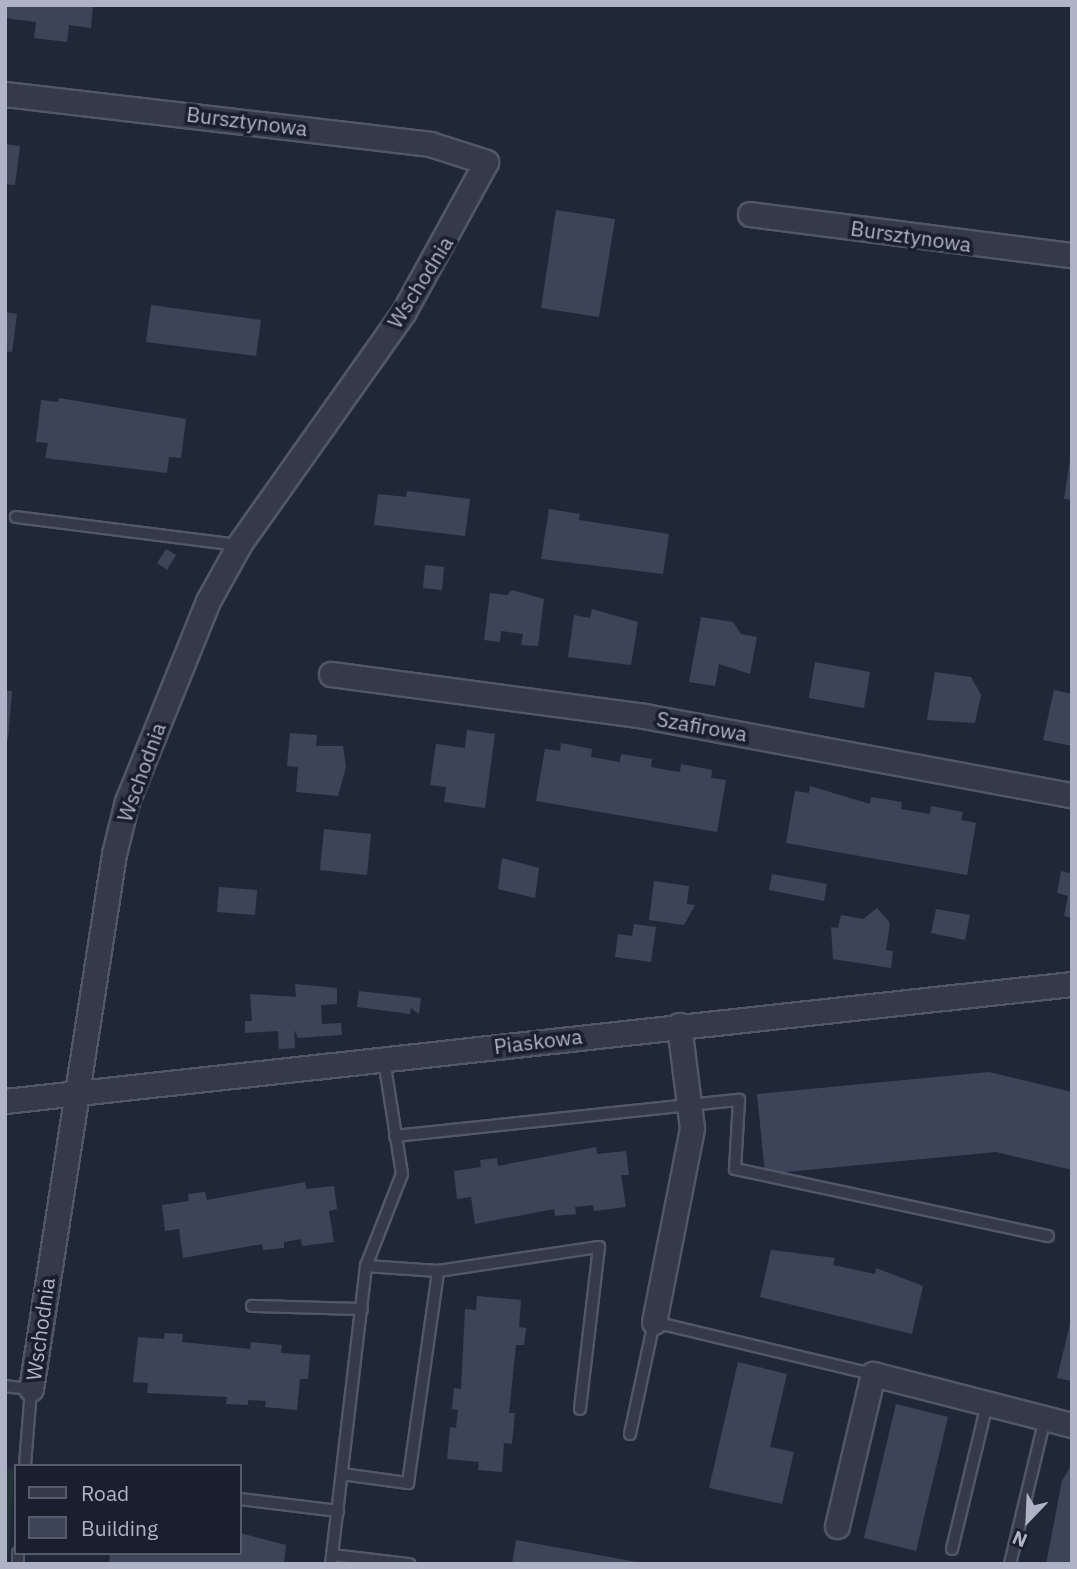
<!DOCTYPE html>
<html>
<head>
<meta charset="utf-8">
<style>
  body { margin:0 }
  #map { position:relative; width:1077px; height:1569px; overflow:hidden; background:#202838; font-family:"IBM Plex Sans",sans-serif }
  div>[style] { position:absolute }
  .green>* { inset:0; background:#223439 }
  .building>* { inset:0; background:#3c4558 }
  .roads { filter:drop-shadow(2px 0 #515766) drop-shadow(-2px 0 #515766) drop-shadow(0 2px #515766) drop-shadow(0 -2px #515766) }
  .lane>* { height:10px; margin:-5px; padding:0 5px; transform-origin:5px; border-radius:5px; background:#343a48 }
  .street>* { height:23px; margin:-11.5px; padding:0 11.5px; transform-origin:11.5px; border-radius:11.5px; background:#343a48 }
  span { translate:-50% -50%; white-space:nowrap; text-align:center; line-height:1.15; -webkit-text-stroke:7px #191f2d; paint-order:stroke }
  .street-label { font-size:21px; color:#aeb4c5 }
  .frame { position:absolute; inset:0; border:7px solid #aeb4c5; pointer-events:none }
  .legend { position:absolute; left:14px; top:1464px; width:228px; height:91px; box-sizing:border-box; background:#191f2d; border:2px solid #555b6a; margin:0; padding:9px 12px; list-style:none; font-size:21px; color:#aeb4c5 }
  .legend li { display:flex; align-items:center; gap:14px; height:35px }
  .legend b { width:35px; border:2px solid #555b6a }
  .north { position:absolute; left:993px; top:1485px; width:70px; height:70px; -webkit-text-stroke:5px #191f2d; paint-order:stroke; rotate:203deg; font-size:19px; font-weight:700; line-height:28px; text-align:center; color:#aeb4c5 }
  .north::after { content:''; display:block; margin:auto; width:24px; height:32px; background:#aeb4c5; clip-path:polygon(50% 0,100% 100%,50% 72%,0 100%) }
</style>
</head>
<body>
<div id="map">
  <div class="green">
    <i style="clip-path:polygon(5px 1468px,14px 1469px,8px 1564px,5px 1564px)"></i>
  </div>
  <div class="building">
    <i style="clip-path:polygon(5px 5px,93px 5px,91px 28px,69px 25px,67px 42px,34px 38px,36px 22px,5px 18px)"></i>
    <i style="clip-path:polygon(5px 144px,20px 146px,15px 185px,5px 184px)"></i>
    <i style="clip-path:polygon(556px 210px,615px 219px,599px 317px,541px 308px)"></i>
    <i style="clip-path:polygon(151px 305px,261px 320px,256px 356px,146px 342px)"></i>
    <i style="clip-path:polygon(5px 312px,17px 314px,12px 352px,5px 351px)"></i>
    <i style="clip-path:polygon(59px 398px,186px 419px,181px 458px,169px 457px,167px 473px,45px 458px,48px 443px,36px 442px,41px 400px,58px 402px)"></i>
    <i style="clip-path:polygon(1070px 460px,1072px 460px,1072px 500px,1064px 499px)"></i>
    <i style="clip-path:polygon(407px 491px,470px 499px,465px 536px,374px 525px,378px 494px,406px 497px)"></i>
    <i style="clip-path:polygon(549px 509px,580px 514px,579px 520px,669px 534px,663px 574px,541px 559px)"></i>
    <i style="clip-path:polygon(166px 549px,176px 555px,167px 570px,157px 563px)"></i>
    <i style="clip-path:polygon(425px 565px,444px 567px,442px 590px,423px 588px)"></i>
    <i style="clip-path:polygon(512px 590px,544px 599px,538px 646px,521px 645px,523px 634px,501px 631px,500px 642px,484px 640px,490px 593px,507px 595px)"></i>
    <i style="clip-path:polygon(592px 609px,638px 622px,631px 665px,568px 657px,574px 615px,590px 618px)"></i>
    <i style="clip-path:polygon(701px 617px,733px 622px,741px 634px,757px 637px,750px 674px,719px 664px,715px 686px,689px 682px)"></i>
    <i style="clip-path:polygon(815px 662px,870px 672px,864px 708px,809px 698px)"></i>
    <i style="clip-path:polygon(935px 672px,971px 677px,981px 695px,975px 723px,927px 720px)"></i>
    <i style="clip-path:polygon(1054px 690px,1072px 694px,1072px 746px,1043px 740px)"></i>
    <i style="clip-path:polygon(5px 691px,12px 691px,8px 740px,5px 739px)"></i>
    <i style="clip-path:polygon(467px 730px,495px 734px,485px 808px,444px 802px,446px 787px,430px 785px,436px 744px,465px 748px)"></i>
    <i style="clip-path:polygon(290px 733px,317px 735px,316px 746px,343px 746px,346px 767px,338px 796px,296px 792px,298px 767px,287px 766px)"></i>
    <i style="clip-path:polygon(561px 743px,592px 749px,591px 757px,620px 762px,621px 754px,652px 759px,651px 767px,667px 770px,680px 772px,681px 764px,712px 770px,711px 778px,726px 780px,717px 832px,536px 801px,545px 749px,560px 751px)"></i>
    <i style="clip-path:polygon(810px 786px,870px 804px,871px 797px,902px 802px,901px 809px,930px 814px,931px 806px,963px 812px,961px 820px,976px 823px,967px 875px,786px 843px,795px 791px,809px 793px)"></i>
    <i style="clip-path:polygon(324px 829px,371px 834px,367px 875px,320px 870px)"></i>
    <i style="clip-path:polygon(502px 858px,539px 868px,535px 898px,498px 889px)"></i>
    <i style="clip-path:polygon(1061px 871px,1072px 874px,1072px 918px,1064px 916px,1068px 896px,1057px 893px)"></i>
    <i style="clip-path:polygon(772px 874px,827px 884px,824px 901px,769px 890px)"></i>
    <i style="clip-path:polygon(654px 881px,689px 886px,687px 904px,695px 905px,684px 925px,649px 920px)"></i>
    <i style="clip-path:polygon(219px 887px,257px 890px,255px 915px,217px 912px)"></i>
    <i style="clip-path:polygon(877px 908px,890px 923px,886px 950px,893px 951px,891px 968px,833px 959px,831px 927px,838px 928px,841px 915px,863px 919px)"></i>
    <i style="clip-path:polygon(936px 909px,970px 915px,965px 940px,931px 933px)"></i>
    <i style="clip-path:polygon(634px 924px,656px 927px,651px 962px,615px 957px,618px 934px,632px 936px)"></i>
    <i style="clip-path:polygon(295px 984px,337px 988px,337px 1004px,321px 1005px,322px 1024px,341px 1023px,342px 1035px,298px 1038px,294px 1030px,295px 1048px,279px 1049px,278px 1031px,245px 1033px,245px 1021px,252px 1021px,250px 994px,296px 997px)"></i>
    <i style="clip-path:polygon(359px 991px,421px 998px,419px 1014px,411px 1008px,410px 1014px,357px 1007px)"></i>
    <i style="clip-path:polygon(989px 1072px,1072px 1092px,1072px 1170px,996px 1152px,765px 1174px,757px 1094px)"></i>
    <i style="clip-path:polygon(596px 1147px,597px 1154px,626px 1151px,629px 1175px,621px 1175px,626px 1207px,594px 1211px,593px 1205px,575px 1207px,576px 1214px,555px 1216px,554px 1209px,475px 1224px,471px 1197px,457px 1199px,454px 1171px,481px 1167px,480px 1160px,497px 1158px,498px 1166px)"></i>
    <i style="clip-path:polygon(305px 1182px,306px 1189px,334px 1186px,337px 1209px,329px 1211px,334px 1242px,302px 1246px,301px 1239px,284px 1242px,284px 1248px,263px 1250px,262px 1244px,183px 1258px,179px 1229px,165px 1231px,162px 1205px,189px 1201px,188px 1194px,205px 1192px,207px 1200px)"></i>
    <i style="clip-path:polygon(771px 1250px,835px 1258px,833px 1265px,875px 1274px,876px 1268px,923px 1286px,912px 1334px,760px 1297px)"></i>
    <i style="clip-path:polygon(477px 1296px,521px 1300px,519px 1327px,526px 1328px,524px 1345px,516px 1345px,509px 1413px,515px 1413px,512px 1444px,504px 1443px,502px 1472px,478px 1470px,479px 1462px,447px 1459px,450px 1427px,456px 1428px,458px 1410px,452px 1409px,454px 1388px,461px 1389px,465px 1309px,476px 1310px)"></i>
    <i style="clip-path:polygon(1071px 1320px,1072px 1320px,1072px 1381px,1057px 1378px)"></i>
    <i style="clip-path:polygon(165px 1333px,183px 1334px,182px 1342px,250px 1349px,251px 1342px,282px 1345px,281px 1353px,310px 1355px,308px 1379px,300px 1379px,297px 1410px,265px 1407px,266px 1401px,248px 1400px,248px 1405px,226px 1404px,227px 1397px,147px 1393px,148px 1383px,133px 1382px,138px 1337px,164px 1339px)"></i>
    <i style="clip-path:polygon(738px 1362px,787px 1374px,770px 1447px,794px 1452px,782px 1504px,709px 1488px)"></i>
    <i style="clip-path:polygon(896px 1404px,948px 1417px,916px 1551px,864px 1538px)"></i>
    <i style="clip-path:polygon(1072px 1464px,1072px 1564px,1046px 1564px,1062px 1481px)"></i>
    <i style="clip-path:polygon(240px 1533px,286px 1545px,284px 1564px,109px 1564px,110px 1553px,240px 1553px)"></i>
    <i style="clip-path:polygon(516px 1540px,637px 1562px,636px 1564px,512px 1564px)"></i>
  </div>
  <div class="roads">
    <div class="lane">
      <i style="left:16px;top:517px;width:225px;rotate:7.2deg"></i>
      <i style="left:395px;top:1136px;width:346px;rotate:-6deg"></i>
      <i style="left:739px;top:1100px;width:69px;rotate:93.3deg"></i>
      <i style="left:735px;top:1169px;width:320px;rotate:12.1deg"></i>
      <i style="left:366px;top:1266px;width:72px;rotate:4deg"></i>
      <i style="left:438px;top:1271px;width:163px;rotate:-8.5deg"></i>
      <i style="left:599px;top:1247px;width:163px;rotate:96.7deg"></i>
      <i style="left:252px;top:1306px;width:110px;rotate:1.6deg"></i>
      <i style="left:5px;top:1386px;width:26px;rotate:7deg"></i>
      <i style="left:31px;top:1389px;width:77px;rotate:94.5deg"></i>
      <i style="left:630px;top:1434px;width:115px;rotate:-77.9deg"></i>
      <i style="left:654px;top:1322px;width:225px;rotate:13.4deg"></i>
      <i style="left:342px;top:1474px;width:67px;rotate:7.8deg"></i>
      <i style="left:408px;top:1483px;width:214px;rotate:-81.9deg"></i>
      <i style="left:240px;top:1499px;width:99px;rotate:7deg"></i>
      <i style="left:952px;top:1549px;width:149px;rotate:-76.4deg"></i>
      <i style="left:332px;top:1555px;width:78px;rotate:6.7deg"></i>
      <i style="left:18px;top:1564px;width:11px;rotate:-90deg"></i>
      <i style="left:331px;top:1564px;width:300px;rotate:-83.3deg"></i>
      <i style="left:366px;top:1266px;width:99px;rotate:-68.6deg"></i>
      <i style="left:402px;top:1174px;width:115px;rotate:-99deg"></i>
      <i style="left:1010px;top:1564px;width:150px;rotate:-76.5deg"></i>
    </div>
    <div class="street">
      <i style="left:5px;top:94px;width:428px;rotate:6.7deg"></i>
      <i style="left:430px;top:144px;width:59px;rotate:17.8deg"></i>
      <i style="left:486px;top:162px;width:172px;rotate:118.8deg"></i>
      <i style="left:403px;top:313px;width:284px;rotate:125.3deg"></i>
      <i style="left:239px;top:545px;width:64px;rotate:119deg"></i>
      <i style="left:208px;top:601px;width:216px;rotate:112deg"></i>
      <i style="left:127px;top:801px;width:55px;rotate:103.8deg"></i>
      <i style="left:114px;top:854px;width:541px;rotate:98.82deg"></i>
      <i style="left:750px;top:214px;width:325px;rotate:7.3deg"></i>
      <i style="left:331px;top:674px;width:316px;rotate:7.6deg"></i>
      <i style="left:644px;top:716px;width:435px;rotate:10.5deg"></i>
      <i style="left:5px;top:1101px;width:1073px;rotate:-6.26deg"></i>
      <i style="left:654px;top:1322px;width:198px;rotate:-78.9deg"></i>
      <i style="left:692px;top:1128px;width:104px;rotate:-97.2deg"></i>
      <i style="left:837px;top:1526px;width:156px;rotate:-76.7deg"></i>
      <i style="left:873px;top:1374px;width:205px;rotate:14.4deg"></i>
    </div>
  </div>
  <div class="street-label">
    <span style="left:247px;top:121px;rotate:7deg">Bursztynowa</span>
    <span style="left:911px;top:236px;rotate:8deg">Bursztynowa</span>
    <span style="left:420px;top:282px;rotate:-58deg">Wschodnia</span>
    <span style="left:702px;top:726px;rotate:10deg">Szafirowa</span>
    <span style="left:141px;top:772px;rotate:-70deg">Wschodnia</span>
    <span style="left:538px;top:1041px;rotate:-7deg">Piaskowa</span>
    <span style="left:40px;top:1329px;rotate:-82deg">Wschodnia</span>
  </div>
  <div class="frame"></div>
  <ul class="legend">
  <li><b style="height:9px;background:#343a48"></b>Road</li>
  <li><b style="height:19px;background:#3c4558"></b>Building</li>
  </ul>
  <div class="north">N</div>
</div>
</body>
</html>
